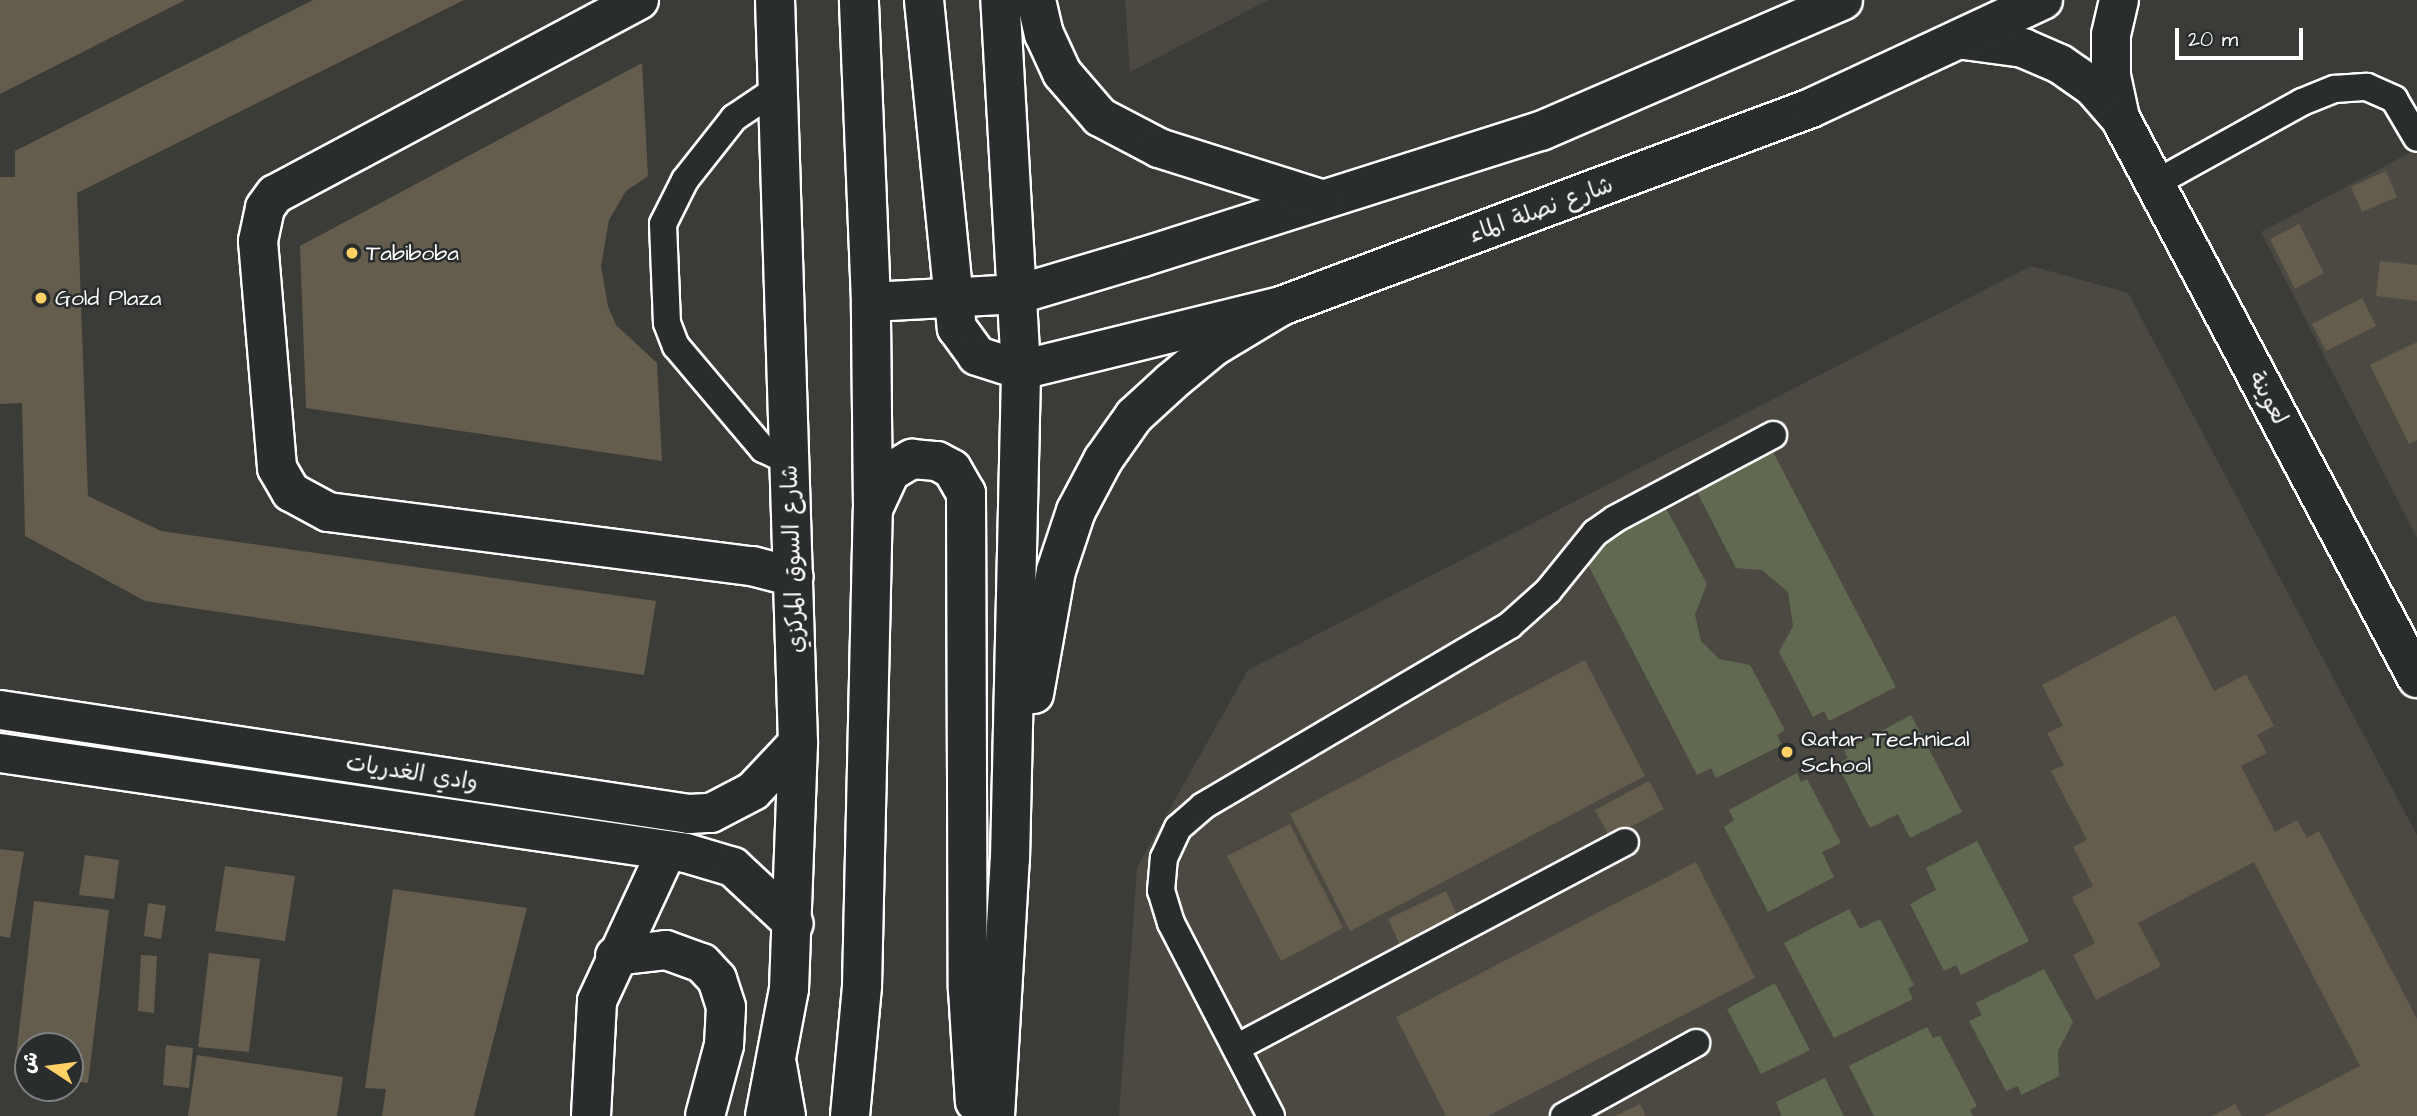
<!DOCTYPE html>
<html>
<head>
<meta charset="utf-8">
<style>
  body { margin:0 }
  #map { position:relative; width:2417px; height:1116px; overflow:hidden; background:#3b3b37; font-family:"Architects Daughter","Playpen Sans Arabic",sans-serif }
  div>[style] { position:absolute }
  .built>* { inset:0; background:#4b4942 }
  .green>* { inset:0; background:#616a50 }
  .building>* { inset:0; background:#645d4d }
  .roads { filter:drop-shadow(2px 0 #fff) drop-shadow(-2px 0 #fff) drop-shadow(0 2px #fff) drop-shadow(0 -2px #fff) }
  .service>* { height:26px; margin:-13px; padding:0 13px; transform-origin:13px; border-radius:13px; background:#2a2d2e }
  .minor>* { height:38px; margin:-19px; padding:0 19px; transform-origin:19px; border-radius:19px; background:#2a2d2e }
  .secondary>* { height:38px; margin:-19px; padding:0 19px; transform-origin:19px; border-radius:19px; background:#2a2d2e }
  .dots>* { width:19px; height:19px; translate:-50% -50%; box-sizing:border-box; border:4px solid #2a2d2e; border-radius:50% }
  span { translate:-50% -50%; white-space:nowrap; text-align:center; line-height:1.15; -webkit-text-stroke:5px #2a2d2e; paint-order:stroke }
  .street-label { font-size:23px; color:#fff }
  .poi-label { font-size:23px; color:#fff }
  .left { translate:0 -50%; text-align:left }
  .north { position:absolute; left:14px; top:1032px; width:70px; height:70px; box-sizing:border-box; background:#2a2d2e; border:2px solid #7f8182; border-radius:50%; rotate:283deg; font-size:19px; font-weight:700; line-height:28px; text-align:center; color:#fff }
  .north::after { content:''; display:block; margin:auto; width:24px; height:32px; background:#ffd166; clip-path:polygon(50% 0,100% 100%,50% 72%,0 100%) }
  .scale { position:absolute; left:2175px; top:28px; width:128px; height:32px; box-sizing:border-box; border:4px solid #fff; border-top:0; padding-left:9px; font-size:21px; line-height:24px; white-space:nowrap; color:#fff; -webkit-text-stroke:5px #2a2d2e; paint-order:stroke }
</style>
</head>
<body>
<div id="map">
  <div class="built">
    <i style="clip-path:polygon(1125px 0,1268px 0,1130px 72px)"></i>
    <i style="clip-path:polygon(2417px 149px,2417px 538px,2261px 232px)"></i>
    <i style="clip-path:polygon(2031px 266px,2128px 293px,2417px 835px,2417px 1116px,1119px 1116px,1137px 867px,1248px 670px)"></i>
  </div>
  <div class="green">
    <i style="clip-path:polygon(1773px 452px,1896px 687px,1829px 721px,1824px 711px,1813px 717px,1779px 652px,1793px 626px,1788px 592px,1762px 570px,1736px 568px,1697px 492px)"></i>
    <i style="clip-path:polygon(1666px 508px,1707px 584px,1695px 615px,1701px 641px,1719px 659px,1750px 665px,1785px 730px,1777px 735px,1782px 745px,1716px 778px,1711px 768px,1697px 775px,1582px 553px)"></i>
    <i style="clip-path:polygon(1911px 715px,1962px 812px,1910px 838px,1898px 814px,1870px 828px,1837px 764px,1848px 758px,1844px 751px)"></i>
    <i style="clip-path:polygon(1797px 773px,1801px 782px,1807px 779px,1841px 843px,1822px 852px,1834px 877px,1768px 912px,1724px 827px,1734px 820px,1729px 810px)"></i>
    <i style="clip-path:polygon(1977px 841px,2029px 941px,1961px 975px,1956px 965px,1944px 971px,1910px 904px,1936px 890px,1926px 868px)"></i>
    <i style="clip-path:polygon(1849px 909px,1860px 929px,1880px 919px,1914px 985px,1908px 989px,1913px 999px,1834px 1038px,1784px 943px)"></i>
    <i style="clip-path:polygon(2044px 969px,2073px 1022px,2058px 1051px,2059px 1076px,2021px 1095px,2018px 1086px,2006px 1091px,1969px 1021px,1982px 1015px,1976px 1003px)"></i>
    <i style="clip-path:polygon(1775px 983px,1810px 1050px,1761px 1074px,1727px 1009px)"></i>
    <i style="clip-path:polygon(1927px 1027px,1933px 1038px,1940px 1036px,1977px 1106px,1970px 1110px,1973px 1116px,1874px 1116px,1849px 1066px)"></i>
    <i style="clip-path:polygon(1825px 1078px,1844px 1116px,1782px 1116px,1776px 1102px)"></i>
  </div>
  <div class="building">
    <i style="clip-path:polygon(0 0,185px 0,0 94px)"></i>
    <i style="clip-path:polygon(313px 0,464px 0,77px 193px,88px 496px,161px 531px,656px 601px,644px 675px,145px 601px,25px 536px,22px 403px,0 404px,0 177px,15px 177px,15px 151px)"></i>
    <i style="clip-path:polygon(642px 63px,648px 176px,626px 191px,609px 220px,601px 266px,608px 306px,616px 325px,657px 363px,662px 461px,306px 408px,300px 246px)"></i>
    <i style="clip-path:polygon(2386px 171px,2397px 197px,2362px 212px,2351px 187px)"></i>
    <i style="clip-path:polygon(2299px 224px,2324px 273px,2295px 289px,2270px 239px)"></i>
    <i style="clip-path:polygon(2380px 261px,2417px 265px,2417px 301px,2376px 296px)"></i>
    <i style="clip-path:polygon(2362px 298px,2376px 326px,2326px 351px,2312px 324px)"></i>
    <i style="clip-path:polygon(2417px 342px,2417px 440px,2409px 444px,2370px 365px)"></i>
    <i style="clip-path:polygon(2175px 615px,2214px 691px,2246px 674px,2274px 726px,2257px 735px,2267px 753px,2241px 766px,2275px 832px,2297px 820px,2307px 838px,2319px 831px,2417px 1019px,2417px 1116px,2264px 1116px,2360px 1066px,2254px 862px,2138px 923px,2161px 966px,2096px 1000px,2073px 955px,2095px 943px,2072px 897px,2093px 886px,2073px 847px,2087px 840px,2051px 771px,2064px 765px,2047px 733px,2063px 726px,2042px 685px)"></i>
    <i style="clip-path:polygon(1585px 660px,1645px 776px,1350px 931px,1290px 814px)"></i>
    <i style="clip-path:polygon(1649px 781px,1664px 809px,1610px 838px,1595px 810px)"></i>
    <i style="clip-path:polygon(1290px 824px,1343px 928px,1281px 961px,1227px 856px)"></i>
    <i style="clip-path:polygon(0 849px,24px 852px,10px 938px,0 936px)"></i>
    <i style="clip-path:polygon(85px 855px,119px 860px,114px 899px,79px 895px)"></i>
    <i style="clip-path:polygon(1696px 862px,1755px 978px,1488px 1116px,1446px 1116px,1396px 1017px)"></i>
    <i style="clip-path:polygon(225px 866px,295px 876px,285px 941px,215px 931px)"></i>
    <i style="clip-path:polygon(393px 889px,527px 908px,474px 1116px,382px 1116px,386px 1089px,365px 1088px)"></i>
    <i style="clip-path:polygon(1446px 891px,1459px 919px,1401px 948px,1388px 919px)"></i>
    <i style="clip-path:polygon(34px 901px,109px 910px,88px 1083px,70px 1081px,70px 1046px,28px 1046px,28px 1076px,14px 1074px)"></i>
    <i style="clip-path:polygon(148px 903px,166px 906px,161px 939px,144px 936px)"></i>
    <i style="clip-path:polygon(209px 953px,260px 959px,249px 1052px,198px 1047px)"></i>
    <i style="clip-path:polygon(141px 955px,157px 956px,154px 1013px,138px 1011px)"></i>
    <i style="clip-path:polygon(166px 1045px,193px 1048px,189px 1088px,163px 1085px)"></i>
    <i style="clip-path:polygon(197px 1055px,343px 1077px,337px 1116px,188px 1116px)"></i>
    <i style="clip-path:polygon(1640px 1104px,1646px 1116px,1615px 1116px)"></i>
    <i style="clip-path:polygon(2235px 1104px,2242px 1116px,2212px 1116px)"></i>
  </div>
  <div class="roads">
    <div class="service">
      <i style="left:777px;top:89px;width:52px;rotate:146deg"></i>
      <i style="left:734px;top:118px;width:79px;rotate:128.3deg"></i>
      <i style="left:685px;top:180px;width:49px;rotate:116.6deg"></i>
      <i style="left:663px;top:224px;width:99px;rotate:87.7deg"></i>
      <i style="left:667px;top:323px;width:25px;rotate:69deg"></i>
      <i style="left:676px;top:346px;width:135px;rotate:49.8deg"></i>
      <i style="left:763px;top:449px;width:29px;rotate:25deg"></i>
      <i style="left:2154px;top:184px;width:169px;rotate:-29deg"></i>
      <i style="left:2302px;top:102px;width:35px;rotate:-22deg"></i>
      <i style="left:2335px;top:89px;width:32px;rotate:-4deg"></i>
      <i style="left:2367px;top:87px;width:30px;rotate:24deg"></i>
      <i style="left:2394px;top:99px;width:45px;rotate:59.5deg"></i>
      <i style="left:1236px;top:1048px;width:440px;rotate:-27.9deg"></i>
      <i style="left:1271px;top:1116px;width:217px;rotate:-117.4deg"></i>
      <i style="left:1171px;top:923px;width:34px;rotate:-107deg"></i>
      <i style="left:1161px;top:891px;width:33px;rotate:-85deg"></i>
      <i style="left:1164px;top:858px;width:33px;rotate:-65deg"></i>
      <i style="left:1178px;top:828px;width:33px;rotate:-41deg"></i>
      <i style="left:1203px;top:806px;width:356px;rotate:-30.5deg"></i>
      <i style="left:1510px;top:625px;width:51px;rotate:-41.8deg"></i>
      <i style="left:1548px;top:591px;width:75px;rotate:-51deg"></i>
      <i style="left:1595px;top:533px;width:24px;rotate:-35deg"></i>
      <i style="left:1615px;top:519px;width:179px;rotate:-28deg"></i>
      <i style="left:1564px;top:1116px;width:151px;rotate:-28.9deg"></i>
    </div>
    <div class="minor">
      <i style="left:639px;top:0;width:412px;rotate:151.9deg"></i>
      <i style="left:275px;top:194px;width:17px;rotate:126deg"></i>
      <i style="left:265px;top:208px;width:34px;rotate:102deg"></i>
      <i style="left:258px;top:241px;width:228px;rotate:85.2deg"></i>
      <i style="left:277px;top:468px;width:28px;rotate:60deg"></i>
      <i style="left:291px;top:492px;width:42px;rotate:28.4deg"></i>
      <i style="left:328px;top:512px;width:427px;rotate:7.3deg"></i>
      <i style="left:752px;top:566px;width:43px;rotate:14.7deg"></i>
      <i style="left:2119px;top:0;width:36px;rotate:103deg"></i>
      <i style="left:2111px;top:35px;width:41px;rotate:90deg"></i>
      <i style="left:2111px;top:76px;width:43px;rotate:77.9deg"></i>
      <i style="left:1964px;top:40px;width:60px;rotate:7.7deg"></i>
      <i style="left:2023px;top:48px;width:40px;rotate:23.4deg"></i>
      <i style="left:2060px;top:64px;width:40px;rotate:34.9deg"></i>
      <i style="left:2093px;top:87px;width:41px;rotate:48.9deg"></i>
      <i style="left:2120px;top:118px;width:634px;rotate:62.06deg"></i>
      <i style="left:871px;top:302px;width:148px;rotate:-3.1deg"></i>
      <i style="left:1019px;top:294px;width:129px;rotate:-16.6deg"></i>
      <i style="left:1143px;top:257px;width:417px;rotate:-17.6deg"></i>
      <i style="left:1541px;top:131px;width:329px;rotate:-23.4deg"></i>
      <i style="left:1021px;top:370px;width:268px;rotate:-13.8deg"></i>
      <i style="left:1281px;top:306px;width:566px;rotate:-20.48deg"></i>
      <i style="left:1811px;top:108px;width:256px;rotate:-25deg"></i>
      <i style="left:0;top:710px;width:697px;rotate:8.58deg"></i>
      <i style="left:689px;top:814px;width:22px;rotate:-3deg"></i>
      <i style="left:711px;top:813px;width:47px;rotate:-27.6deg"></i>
      <i style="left:753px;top:791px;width:66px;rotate:-46.8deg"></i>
      <i style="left:0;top:753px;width:693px;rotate:8.29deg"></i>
      <i style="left:686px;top:853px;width:49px;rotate:16.6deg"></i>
      <i style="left:733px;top:867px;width:83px;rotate:43.1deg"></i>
      <i style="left:615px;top:956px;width:51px;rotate:-6.7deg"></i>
      <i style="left:666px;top:950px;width:38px;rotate:20deg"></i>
      <i style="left:702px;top:963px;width:22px;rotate:47deg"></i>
      <i style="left:717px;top:979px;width:29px;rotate:72deg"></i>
      <i style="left:726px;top:1007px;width:38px;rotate:93deg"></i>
      <i style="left:724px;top:1045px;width:73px;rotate:105deg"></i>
      <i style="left:591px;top:1116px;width:115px;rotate:-87deg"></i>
      <i style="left:597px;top:1001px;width:166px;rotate:-65.1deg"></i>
      <i style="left:765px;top:1116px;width:129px;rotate:-79.3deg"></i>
      <i style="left:789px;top:989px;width:246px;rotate:-87.9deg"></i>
      <i style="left:798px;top:743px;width:743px;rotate:-91.77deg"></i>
    </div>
    <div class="secondary">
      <i style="left:924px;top:0;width:330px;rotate:84.3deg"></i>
      <i style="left:957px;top:328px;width:34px;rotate:54deg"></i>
      <i style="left:977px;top:356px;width:46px;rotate:17.7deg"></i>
      <i style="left:1036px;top:0;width:35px;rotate:77deg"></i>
      <i style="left:1044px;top:34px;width:43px;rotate:65.2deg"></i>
      <i style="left:1062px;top:73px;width:58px;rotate:49.2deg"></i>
      <i style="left:1100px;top:117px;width:67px;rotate:27.7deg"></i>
      <i style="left:1159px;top:148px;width:170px;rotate:17.5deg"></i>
      <i style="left:874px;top:507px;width:38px;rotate:-65deg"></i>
      <i style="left:890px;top:472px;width:26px;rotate:-31deg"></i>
      <i style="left:912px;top:459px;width:25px;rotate:5deg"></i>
      <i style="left:937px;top:461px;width:17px;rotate:28deg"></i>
      <i style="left:952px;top:469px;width:28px;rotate:60deg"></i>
      <i style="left:966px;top:493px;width:496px;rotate:89.8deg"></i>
      <i style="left:968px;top:989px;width:113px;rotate:86.5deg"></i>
      <i style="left:1034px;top:694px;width:125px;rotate:-79.9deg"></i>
      <i style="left:1056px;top:571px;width:63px;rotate:-71.6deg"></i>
      <i style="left:1076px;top:511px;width:58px;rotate:-62.1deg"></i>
      <i style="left:1103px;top:460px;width:54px;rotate:-54.8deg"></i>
      <i style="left:1134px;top:416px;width:50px;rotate:-42.6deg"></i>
      <i style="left:1171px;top:382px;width:55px;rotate:-39.8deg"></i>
      <i style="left:1213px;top:347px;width:79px;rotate:-31.1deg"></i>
      <i style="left:777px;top:1065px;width:52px;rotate:80deg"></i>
      <i style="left:850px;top:1116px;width:131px;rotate:-84.7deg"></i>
      <i style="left:862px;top:986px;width:477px;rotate:-88.7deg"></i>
      <i style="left:873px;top:509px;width:207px;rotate:-90.6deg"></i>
      <i style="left:871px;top:302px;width:302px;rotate:-92.3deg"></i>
      <i style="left:995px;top:1116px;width:257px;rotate:-86.7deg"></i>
      <i style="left:1010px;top:859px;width:489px;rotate:-88.7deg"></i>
      <i style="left:1021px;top:370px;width:371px;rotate:-93.2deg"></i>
    </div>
  </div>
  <div class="dots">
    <i style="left:352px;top:253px;background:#ffd166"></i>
    <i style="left:41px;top:298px;background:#ffd166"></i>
    <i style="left:1787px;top:752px;background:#ffd166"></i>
  </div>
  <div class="street-label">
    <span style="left:1541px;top:210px;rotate:-20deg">شارع نصلة الماء</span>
    <span style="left:2268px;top:398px;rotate:62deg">لعوينة</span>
    <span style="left:793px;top:559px;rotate:-92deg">شارع السوق المركزي</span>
    <span style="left:412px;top:773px;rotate:9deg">وادي الغدريات</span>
  </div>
  <div class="poi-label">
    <span class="left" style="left:366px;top:253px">Tabiboba</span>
    <span class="left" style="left:55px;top:298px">Gold Plaza</span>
    <span class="left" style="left:1801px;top:752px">Qatar Technical<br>School</span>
  </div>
  <div class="north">ش</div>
  <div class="scale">20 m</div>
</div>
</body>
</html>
